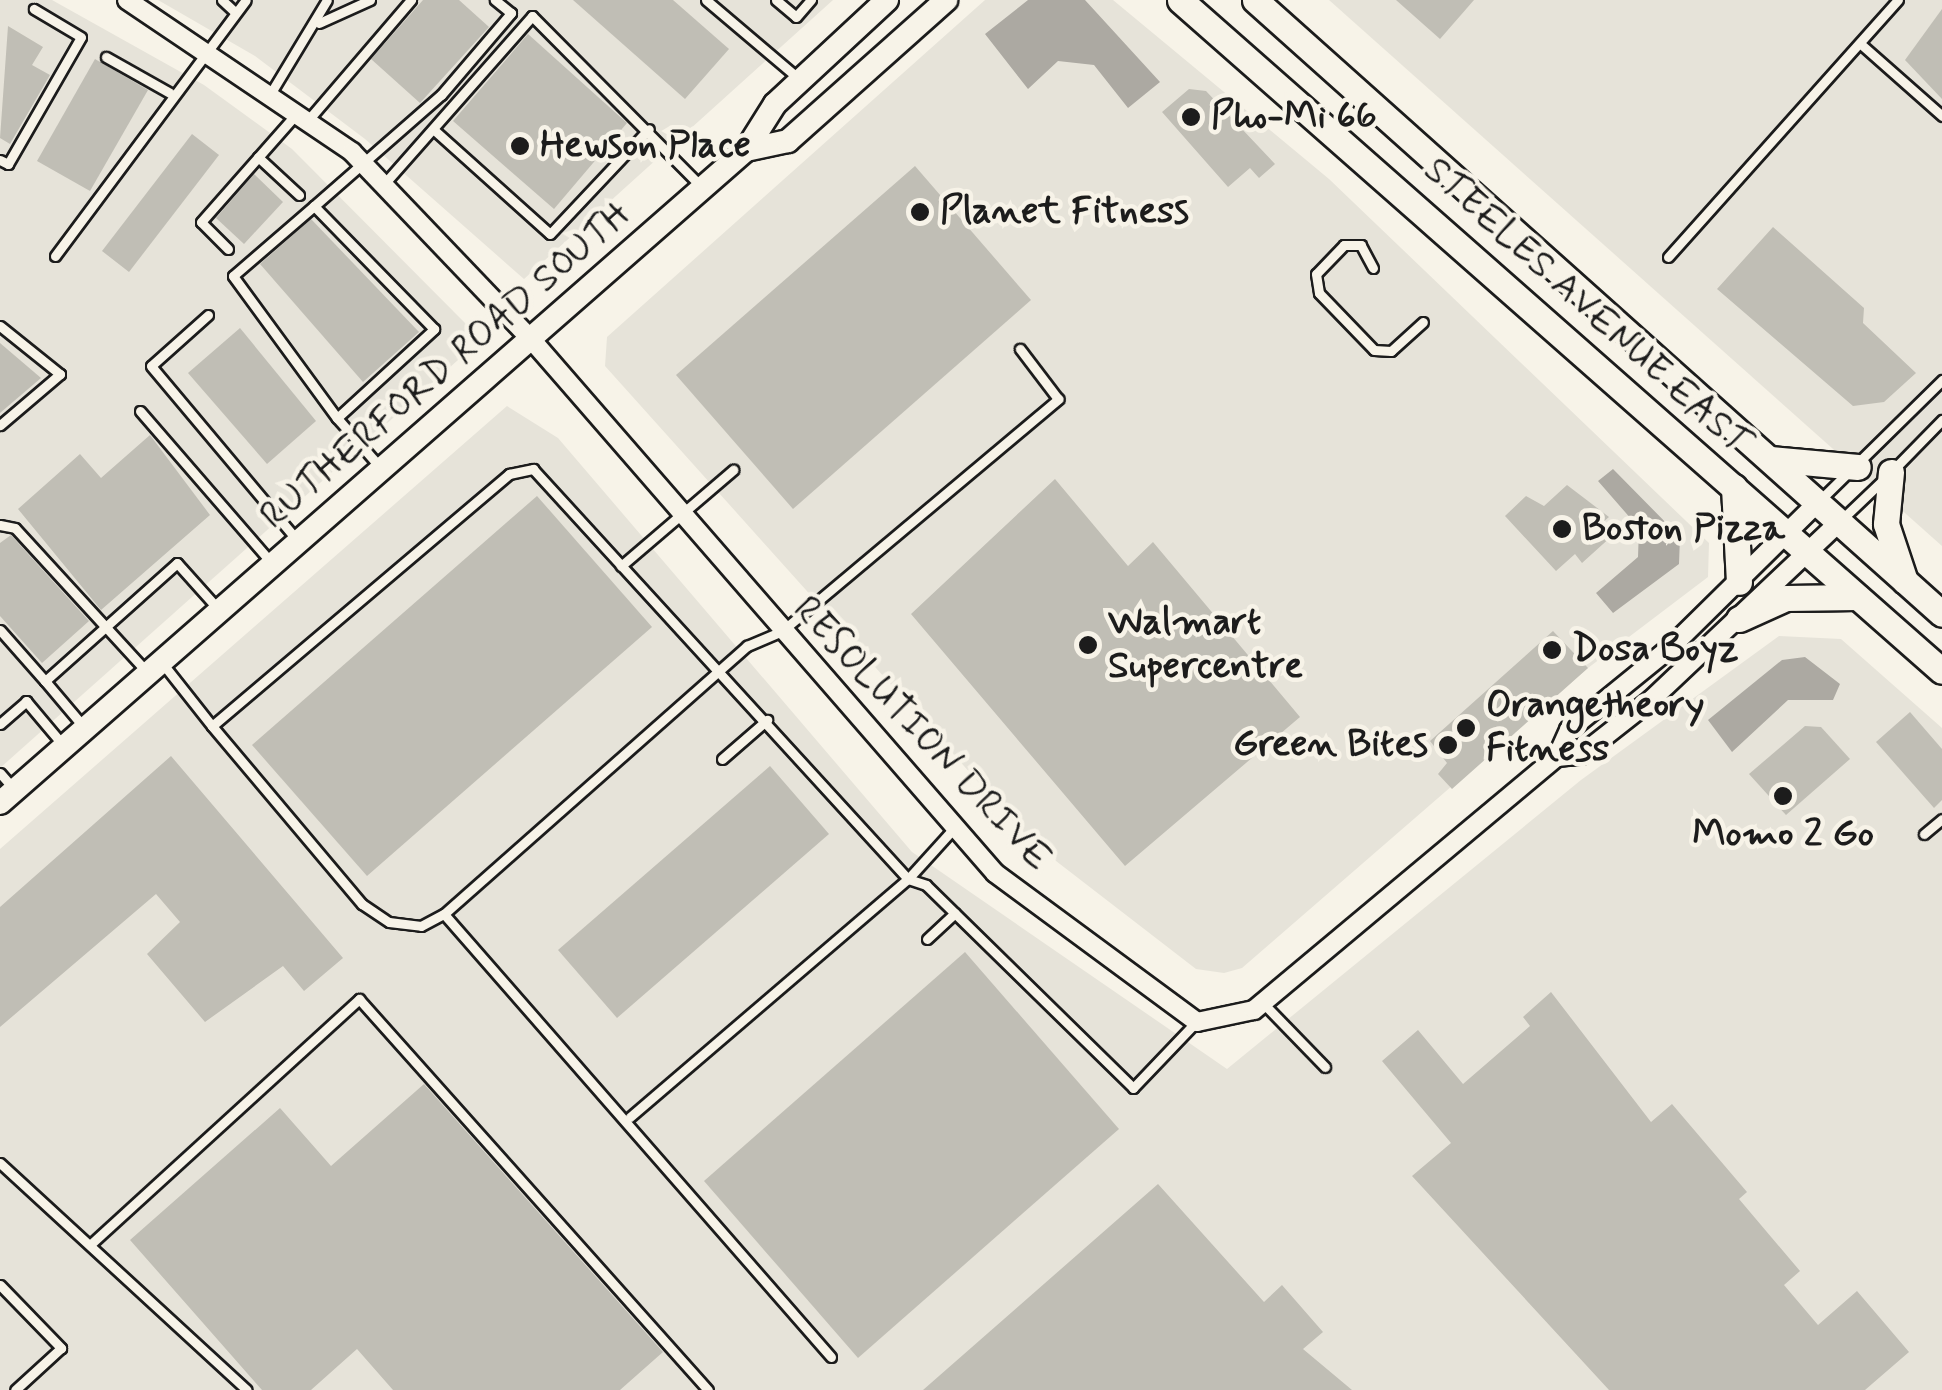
<!DOCTYPE html>
<html>
<head>
<meta charset="utf-8">
<style>
  body { margin:0 }
  #map { position:relative; width:1942px; height:1390px; overflow:hidden; background:#f7f3e8; font-family:Mynerve,sans-serif }
  div>[style] { position:absolute }
  .built>* { inset:0; background:#e6e3d9 }
  .water>* { inset:0; background:#aca9a2 }
  .building>* { inset:0; background:#c0beb5 }
  .roads { filter:drop-shadow(2px 0 #1c1c1c) drop-shadow(-2px 0 #1c1c1c) drop-shadow(0 2px #1c1c1c) drop-shadow(0 -2px #1c1c1c) }
  .service>* { height:9px; margin:-4.5px; padding:0 4.5px; transform-origin:4.5px; border-radius:4.5px; background:#f7f3e8 }
  .minor>* { height:18px; margin:-9px; padding:0 9px; transform-origin:9px; border-radius:9px; background:#f7f3e8 }
  .tertiary>* { height:22px; margin:-11px; padding:0 11px; transform-origin:11px; border-radius:11px; background:#f7f3e8 }
  .secondary>* { height:25px; margin:-12.5px; padding:0 12.5px; transform-origin:12.5px; border-radius:12.5px; background:#f7f3e8 }
  .dots>* { width:28px; height:28px; translate:-50% -50%; box-sizing:border-box; border:5px solid #f7f3e8; border-radius:50% }
  span { translate:-50% -50%; white-space:nowrap; text-align:center; line-height:1.15; -webkit-text-stroke:9px #f7f3e8; paint-order:stroke }
  .poi-label { font-size:38px; color:#1c1c1c; font-weight:700 }
  .left { translate:0 -50%; text-align:left }
  .right { translate:-100% -50%; text-align:right }
  .street-label { font-size:38px; color:#1c1c1c }
</style>
</head>
<body>
<div id="map">
  <div class="built">
    <i style="clip-path:polygon(0 0,52px 0,204px 85px,292px 149px,469px 327px,467px 352px,0 768px)"></i>
    <i style="clip-path:polygon(158px 0,833px 0,524px 279px,365px 139px,255px 56px)"></i>
    <i style="clip-path:polygon(985px 0,1113px 0,1329px 179px,1709px 543px,1708px 577px,1588px 668px,1242px 968px,1224px 973px,1196px 969px,1034px 844px,605px 366px,607px 337px)"></i>
    <i style="clip-path:polygon(1329px 0,1942px 0,1942px 546px)"></i>
    <i style="clip-path:polygon(507px 406px,558px 438px,912px 852px,1227px 1069px,1581px 780px,1779px 636px,1841px 639px,1942px 728px,1942px 1390px,0 1390px,0 849px)"></i>
  </div>
  <div class="water">
    <i style="clip-path:polygon(1028px 0,1085px 0,1160px 82px,1128px 108px,1094px 65px,1058px 61px,1028px 89px,985px 34px)"></i>
    <i style="clip-path:polygon(1613px 469px,1680px 537px,1679px 564px,1613px 613px,1596px 593px,1638px 557px,1639px 528px,1598px 481px)"></i>
    <i style="clip-path:polygon(1805px 657px,1840px 684px,1833px 700px,1788px 700px,1732px 752px,1708px 720px,1782px 660px)"></i>
  </div>
  <div class="building">
    <i style="clip-path:polygon(423px 0,459px 0,489px 27px,420px 103px,371px 59px)"></i>
    <i style="clip-path:polygon(573px 0,673px 0,729px 49px,685px 99px)"></i>
    <i style="clip-path:polygon(1396px 0,1474px 0,1440px 39px)"></i>
    <i style="clip-path:polygon(1942px 9px,1942px 99px,1905px 60px)"></i>
    <i style="clip-path:polygon(8px 26px,43px 47px,32px 65px,50px 75px,10px 144px,0 138px)"></i>
    <i style="clip-path:polygon(528px 34px,627px 123px,554px 209px,453px 121px)"></i>
    <i style="clip-path:polygon(95px 59px,148px 90px,90px 191px,37px 161px)"></i>
    <i style="clip-path:polygon(1189px 89px,1206px 91px,1275px 164px,1259px 178px,1250px 168px,1228px 187px,1162px 112px)"></i>
    <i style="clip-path:polygon(192px 134px,219px 155px,129px 272px,102px 251px)"></i>
    <i style="clip-path:polygon(915px 166px,1031px 300px,793px 509px,676px 375px)"></i>
    <i style="clip-path:polygon(254px 174px,283px 202px,244px 244px,216px 218px)"></i>
    <i style="clip-path:polygon(311px 219px,419px 332px,363px 382px,260px 264px)"></i>
    <i style="clip-path:polygon(1773px 227px,1864px 308px,1863px 323px,1916px 373px,1884px 402px,1853px 406px,1717px 289px)"></i>
    <i style="clip-path:polygon(240px 328px,316px 421px,267px 464px,188px 373px)"></i>
    <i style="clip-path:polygon(0 343px,41px 378px,0 413px)"></i>
    <i style="clip-path:polygon(150px 435px,210px 515px,101px 610px,18px 509px,80px 454px,101px 478px)"></i>
    <i style="clip-path:polygon(1055px 479px,1128px 566px,1153px 542px,1300px 717px,1125px 866px,911px 614px)"></i>
    <i style="clip-path:polygon(1567px 485px,1609px 517px,1602px 523px,1613px 535px,1582px 563px,1575px 554px,1556px 571px,1505px 516px,1526px 496px,1544px 506px)"></i>
    <i style="clip-path:polygon(537px 496px,652px 627px,367px 876px,252px 745px)"></i>
    <i style="clip-path:polygon(11px 535px,89px 621px,42px 663px,0 616px,0 543px)"></i>
    <i style="clip-path:polygon(1553px 631px,1588px 668px,1452px 789px,1438px 774px,1447px 763px,1430px 741px)"></i>
    <i style="clip-path:polygon(1910px 712px,1942px 749px,1942px 800px,1934px 808px,1876px 742px)"></i>
    <i style="clip-path:polygon(1805px 726px,1821px 727px,1850px 759px,1786px 815px,1749px 774px)"></i>
    <i style="clip-path:polygon(171px 756px,343px 958px,304px 991px,283px 966px,205px 1022px,147px 954px,180px 922px,156px 894px,0 1027px,0 907px)"></i>
    <i style="clip-path:polygon(770px 766px,829px 834px,617px 1018px,558px 950px)"></i>
    <i style="clip-path:polygon(965px 952px,1119px 1129px,858px 1358px,704px 1181px)"></i>
    <i style="clip-path:polygon(1551px 992px,1651px 1122px,1672px 1104px,1747px 1192px,1739px 1199px,1800px 1271px,1784px 1285px,1818px 1325px,1857px 1291px,1909px 1352px,1865px 1390px,1609px 1390px,1412px 1176px,1451px 1143px,1382px 1061px,1418px 1030px,1463px 1084px,1530px 1026px,1523px 1017px)"></i>
    <i style="clip-path:polygon(424px 1084px,663px 1352px,620px 1390px,393px 1390px,357px 1349px,311px 1390px,262px 1390px,130px 1240px,280px 1108px,331px 1166px)"></i>
    <i style="clip-path:polygon(1158px 1184px,1264px 1302px,1282px 1285px,1323px 1332px,1303px 1349px,1352px 1390px,923px 1390px)"></i>
  </div>
  <div class="roads">
    <div class="service">
      <i style="left:222px;top:0;width:18px;rotate:43deg"></i>
      <i style="left:706px;top:0;width:122px;rotate:40.3deg"></i>
      <i style="left:776px;top:0;width:26px;rotate:40deg"></i>
      <i style="left:796px;top:17px;width:23px;rotate:-49deg"></i>
      <i style="left:319px;top:23px;width:56px;rotate:-24.3deg"></i>
      <i style="left:1863px;top:46px;width:106px;rotate:41.5deg"></i>
      <i style="left:106px;top:57px;width:73px;rotate:29.4deg"></i>
      <i style="left:272px;top:91px;width:106px;rotate:-58.9deg"></i>
      <i style="left:309px;top:119px;width:157px;rotate:-49.4deg"></i>
      <i style="left:433px;top:129px;width:157px;rotate:41.9deg"></i>
      <i style="left:550px;top:234px;width:144px;rotate:-46.7deg"></i>
      <i style="left:258px;top:157px;width:56px;rotate:42.8deg"></i>
      <i style="left:0;top:160px;width:9px;rotate:27deg"></i>
      <i style="left:8px;top:164px;width:146px;rotate:-60.1deg"></i>
      <i style="left:81px;top:37px;width:55px;rotate:-149.2deg"></i>
      <i style="left:384px;top:184px;width:224px;rotate:-48.6deg"></i>
      <i style="left:532px;top:16px;width:240px;rotate:45.2deg"></i>
      <i style="left:314px;top:206px;width:169px;rotate:-41.2deg"></i>
      <i style="left:441px;top:95px;width:108px;rotate:-49.5deg"></i>
      <i style="left:511px;top:13px;width:21px;rotate:-141deg"></i>
      <i style="left:228px;top:249px;width:38px;rotate:-135deg"></i>
      <i style="left:201px;top:222px;width:145px;rotate:-48.6deg"></i>
      <i style="left:55px;top:256px;width:319px;rotate:-53.3deg"></i>
      <i style="left:1668px;top:257px;width:345px;rotate:-48.2deg"></i>
      <i style="left:1373px;top:268px;width:26px;rotate:-118deg"></i>
      <i style="left:1361px;top:245px;width:17px;rotate:180deg"></i>
      <i style="left:1344px;top:245px;width:40px;rotate:134deg"></i>
      <i style="left:1316px;top:274px;width:19px;rotate:81deg"></i>
      <i style="left:1319px;top:293px;width:79px;rotate:46deg"></i>
      <i style="left:1374px;top:350px;width:17px;rotate:3deg"></i>
      <i style="left:1391px;top:351px;width:43px;rotate:-42.2deg"></i>
      <i style="left:208px;top:315px;width:76px;rotate:138.2deg"></i>
      <i style="left:151px;top:366px;width:227px;rotate:50deg"></i>
      <i style="left:0;top:326px;width:77px;rotate:38.7deg"></i>
      <i style="left:60px;top:374px;width:79px;rotate:139.6deg"></i>
      <i style="left:140px;top:411px;width:200px;rotate:49.1deg"></i>
      <i style="left:337px;top:418px;width:132px;rotate:-42.5deg"></i>
      <i style="left:434px;top:329px;width:172px;rotate:-134.3deg"></i>
      <i style="left:314px;top:206px;width:107px;rotate:139.2deg"></i>
      <i style="left:233px;top:276px;width:176px;rotate:53.8deg"></i>
      <i style="left:337px;top:418px;width:67px;rotate:48.7deg"></i>
      <i style="left:1894px;top:469px;width:69px;rotate:-45.6deg"></i>
      <i style="left:1819px;top:501px;width:173px;rotate:-44.5deg"></i>
      <i style="left:1840px;top:521px;width:59px;rotate:-43.6deg"></i>
      <i style="left:0;top:525px;width:15px;rotate:11deg"></i>
      <i style="left:15px;top:528px;width:194px;rotate:47.5deg"></i>
      <i style="left:621px;top:566px;width:148px;rotate:-40.6deg"></i>
      <i style="left:0;top:630px;width:68px;rotate:48.6deg"></i>
      <i style="left:163px;top:664px;width:79px;rotate:51.7deg"></i>
      <i style="left:212px;top:726px;width:390px;rotate:-40.3deg"></i>
      <i style="left:509px;top:474px;width:25px;rotate:-12deg"></i>
      <i style="left:533px;top:469px;width:556px;rotate:47.55deg"></i>
      <i style="left:908px;top:879px;width:19px;rotate:18deg"></i>
      <i style="left:926px;top:885px;width:290px;rotate:44.4deg"></i>
      <i style="left:1133px;top:1088px;width:91px;rotate:-46.3deg"></i>
      <i style="left:0;top:724px;width:35px;rotate:-41deg"></i>
      <i style="left:26px;top:701px;width:57px;rotate:49.9deg"></i>
      <i style="left:83px;top:726px;width:59px;rotate:-130.2deg"></i>
      <i style="left:45px;top:681px;width:177px;rotate:-41.8deg"></i>
      <i style="left:177px;top:563px;width:64px;rotate:48.1deg"></i>
      <i style="left:212px;top:726px;width:233px;rotate:49.9deg"></i>
      <i style="left:362px;top:904px;width:32px;rotate:34deg"></i>
      <i style="left:389px;top:922px;width:32px;rotate:7deg"></i>
      <i style="left:421px;top:926px;width:26px;rotate:-28deg"></i>
      <i style="left:722px;top:759px;width:60px;rotate:-40.9deg"></i>
      <i style="left:0;top:773px;width:23px;rotate:49deg"></i>
      <i style="left:1924px;top:834px;width:23px;rotate:-40deg"></i>
      <i style="left:927px;top:939px;width:38px;rotate:-43deg"></i>
      <i style="left:1263px;top:1003px;width:89px;rotate:45.9deg"></i>
      <i style="left:630px;top:1117px;width:366px;rotate:-40.6deg"></i>
      <i style="left:908px;top:879px;width:70px;rotate:-47.9deg"></i>
      <i style="left:0;top:1163px;width:335px;rotate:42.6deg"></i>
      <i style="left:92px;top:1243px;width:362px;rotate:-42.4deg"></i>
      <i style="left:359px;top:999px;width:524px;rotate:48.25deg"></i>
      <i style="left:0;top:1285px;width:88px;rotate:45.9deg"></i>
      <i style="left:61px;top:1348px;width:62px;rotate:137.6deg"></i>
      <i style="left:831px;top:1357px;width:588px;rotate:-131.14deg"></i>
      <i style="left:444px;top:914px;width:405px;rotate:-41.5deg"></i>
      <i style="left:747px;top:646px;width:38px;rotate:-23deg"></i>
      <i style="left:782px;top:631px;width:361px;rotate:-40deg"></i>
      <i style="left:1058px;top:399px;width:63px;rotate:-127.2deg"></i>
    </div>
    <div class="minor">
      <i style="left:127px;top:0;width:272px;rotate:34deg"></i>
      <i style="left:352px;top:152px;width:259px;rotate:46.3deg"></i>
      <i style="left:531px;top:339px;width:707px;rotate:49.01deg"></i>
      <i style="left:995px;top:873px;width:251px;rotate:36.4deg"></i>
      <i style="left:1197px;top:1022px;width:58px;rotate:-11.9deg"></i>
      <i style="left:1254px;top:1010px;width:395px;rotate:-39.9deg"></i>
      <i style="left:1557px;top:757px;width:30px;rotate:-66deg"></i>
      <i style="left:1569px;top:730px;width:130px;rotate:-39.1deg"></i>
      <i style="left:1670px;top:648px;width:206px;rotate:-44.6deg"></i>
      <i style="left:1557px;top:757px;width:24px;rotate:-5deg"></i>
      <i style="left:1581px;top:755px;width:89px;rotate:-38.2deg"></i>
      <i style="left:1651px;top:700px;width:257px;rotate:-43.4deg"></i>
    </div>
    <div class="tertiary">
      <i style="left:746px;top:150px;width:54px;rotate:-57.8deg"></i>
      <i style="left:775px;top:104px;width:153px;rotate:-42.9deg"></i>
      <i style="left:0;top:803px;width:991px;rotate:-41.2deg"></i>
      <i style="left:746px;top:150px;width:43px;rotate:-12.1deg"></i>
      <i style="left:788px;top:141px;width:212px;rotate:-41.7deg"></i>
    </div>
    <div class="secondary">
      <i style="left:1180px;top:0;width:1015px;rotate:41.37deg"></i>
      <i style="left:1255px;top:0;width:921px;rotate:41.79deg"></i>
      <i style="left:1770px;top:459px;width:88px;rotate:5.2deg"></i>
      <i style="left:1891px;top:472px;width:52px;rotate:95.5deg"></i>
      <i style="left:1886px;top:524px;width:60px;rotate:71.6deg"></i>
      <i style="left:1734px;top:487px;width:95px;rotate:87deg"></i>
      <i style="left:1739px;top:619px;width:51px;rotate:-24.1deg"></i>
      <i style="left:1786px;top:598px;width:71px;rotate:-0.8deg"></i>
    </div>
  </div>
  <div class="dots">
    <i style="left:1191px;top:117px;background:#1c1c1c"></i>
    <i style="left:520px;top:146px;background:#1c1c1c"></i>
    <i style="left:920px;top:212px;background:#1c1c1c"></i>
    <i style="left:1562px;top:529px;background:#1c1c1c"></i>
    <i style="left:1088px;top:645px;background:#1c1c1c"></i>
    <i style="left:1552px;top:650px;background:#1c1c1c"></i>
    <i style="left:1466px;top:728px;background:#1c1c1c"></i>
    <i style="left:1448px;top:745px;background:#1c1c1c"></i>
    <i style="left:1783px;top:796px;background:#1c1c1c"></i>
  </div>
  <div class="poi-label">
    <span class="left" style="left:1211px;top:117px">Pho-Mi 66</span>
    <span class="left" style="left:540px;top:146px">Hewson Place</span>
    <span class="left" style="left:940px;top:212px">Planet Fitness</span>
    <span class="left" style="left:1582px;top:529px">Boston Pizza</span>
    <span class="left" style="left:1108px;top:645px">Walmart<br>Supercentre</span>
    <span class="left" style="left:1572px;top:650px">Dosa Boyz</span>
    <span class="left" style="left:1486px;top:728px">Orangetheory<br>Fitness</span>
    <span class="right" style="left:1428px;top:745px">Green Bites</span>
    <span style="left:1783px;top:835px">Momo 2 Go</span>
  </div>
  <div class="street-label">
    <span style="left:1587px;top:307px;rotate:42deg">STEELES AVENUE EAST</span>
    <span style="left:446px;top:366px;rotate:-41deg">RUTHERFORD ROAD SOUTH</span>
    <span style="left:922px;top:734px;rotate:47deg">RESOLUTION DRIVE</span>
  </div>
</div>
</body>
</html>
